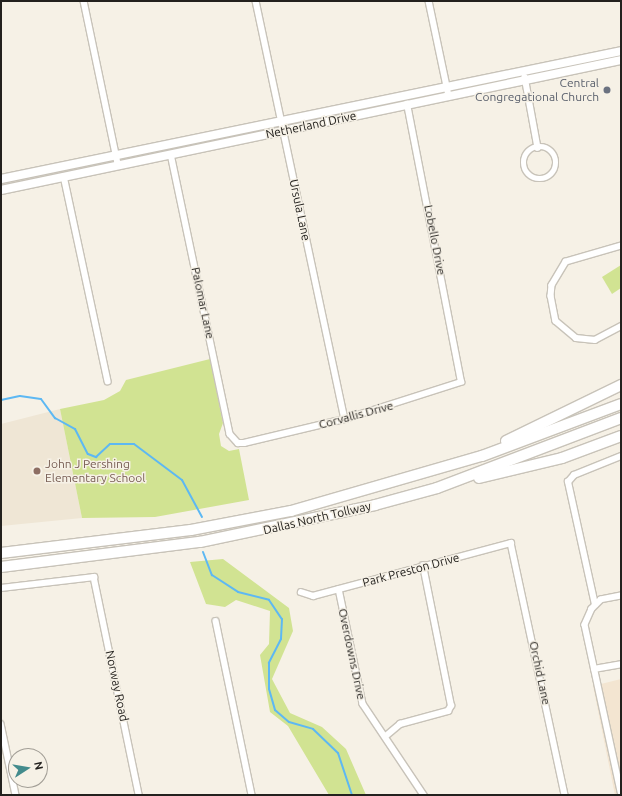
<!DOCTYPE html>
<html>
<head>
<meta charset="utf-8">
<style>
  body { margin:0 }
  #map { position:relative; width:622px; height:796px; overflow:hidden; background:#f6f1e6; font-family:Ubuntu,sans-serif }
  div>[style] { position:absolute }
  .commercial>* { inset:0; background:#f3e5d1 }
  .built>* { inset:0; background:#efe6d5 }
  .green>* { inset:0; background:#d1e392 }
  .stream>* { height:2px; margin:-1px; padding:0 1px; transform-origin:1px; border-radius:1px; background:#5db8f3 }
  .roads { filter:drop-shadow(1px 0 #c8c3b9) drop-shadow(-1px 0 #c8c3b9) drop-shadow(0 1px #c8c3b9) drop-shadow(0 -1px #c8c3b9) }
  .street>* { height:5.5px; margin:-2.75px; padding:0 2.75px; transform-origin:2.75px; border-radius:2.75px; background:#fff }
  .street>.ring { margin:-2.75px; padding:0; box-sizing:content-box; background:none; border:5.5px solid #fff; border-radius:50% }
  .secondary>* { height:8px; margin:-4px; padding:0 4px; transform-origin:4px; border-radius:4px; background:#fff }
  .highway>* { height:10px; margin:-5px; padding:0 5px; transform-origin:5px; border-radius:5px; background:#fff }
  .dots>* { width:11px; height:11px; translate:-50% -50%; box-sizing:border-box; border:2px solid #f6f1e6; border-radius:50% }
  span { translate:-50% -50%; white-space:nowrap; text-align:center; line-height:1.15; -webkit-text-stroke:3px #f6f1e6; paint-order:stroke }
  .worship-label { font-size:12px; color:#5b616d }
  .right { translate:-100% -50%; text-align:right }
  .street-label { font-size:12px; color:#23211e }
  .education-label { font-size:12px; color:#785e54 }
  .left { translate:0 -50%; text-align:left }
  .frame { position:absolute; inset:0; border:2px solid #23211e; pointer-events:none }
  .north { position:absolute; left:8px; top:748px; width:40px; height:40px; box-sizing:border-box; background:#f6f1e6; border:1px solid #a29e96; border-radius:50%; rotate:78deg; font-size:11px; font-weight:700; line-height:16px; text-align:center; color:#23211e }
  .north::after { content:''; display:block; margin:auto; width:14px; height:18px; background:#438b8c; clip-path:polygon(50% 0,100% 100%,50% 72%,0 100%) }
</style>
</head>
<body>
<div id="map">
  <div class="commercial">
    <i style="clip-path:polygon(621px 679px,621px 795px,615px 795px,593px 686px)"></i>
  </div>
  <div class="built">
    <i style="clip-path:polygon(60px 409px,82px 518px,1px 526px,1px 424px)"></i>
  </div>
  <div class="green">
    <i style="clip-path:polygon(621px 265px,621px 288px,612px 294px,602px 277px)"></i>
    <i style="clip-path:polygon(210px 359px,223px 423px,219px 434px,221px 446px,229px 451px,239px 449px,249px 500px,155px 517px,82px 518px,60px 409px,104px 400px,120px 391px,126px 380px)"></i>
    <i style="clip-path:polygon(223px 559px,289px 608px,293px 631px,272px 679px,290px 713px,322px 727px,346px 749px,366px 795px,329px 795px,288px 726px,270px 712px,260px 655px,269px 644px,270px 611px,236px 600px,225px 607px,206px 604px,190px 562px)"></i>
  </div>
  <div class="stream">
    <i style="left:1px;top:400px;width:19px;rotate:-12deg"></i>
    <i style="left:20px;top:396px;width:21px;rotate:8deg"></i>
    <i style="left:41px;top:399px;width:24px;rotate:54deg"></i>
    <i style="left:55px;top:418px;width:23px;rotate:29deg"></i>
    <i style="left:75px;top:429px;width:28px;rotate:63deg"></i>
    <i style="left:88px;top:454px;width:9px;rotate:21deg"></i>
    <i style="left:96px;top:457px;width:19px;rotate:-43deg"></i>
    <i style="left:110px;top:444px;width:24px"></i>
    <i style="left:134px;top:444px;width:60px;rotate:36.9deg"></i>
    <i style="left:182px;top:480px;width:42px;rotate:61.6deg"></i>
    <i style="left:203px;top:552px;width:25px;rotate:69deg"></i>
    <i style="left:212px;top:575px;width:31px;rotate:33deg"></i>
    <i style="left:238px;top:592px;width:32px;rotate:14deg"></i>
    <i style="left:269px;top:600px;width:23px;rotate:56deg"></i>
    <i style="left:282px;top:619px;width:20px;rotate:93deg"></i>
    <i style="left:281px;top:639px;width:27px;rotate:117deg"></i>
    <i style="left:269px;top:663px;width:26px;rotate:90deg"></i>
    <i style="left:269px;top:689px;width:22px;rotate:74deg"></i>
    <i style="left:275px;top:710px;width:18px;rotate:41deg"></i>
    <i style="left:289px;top:722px;width:25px;rotate:16deg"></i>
    <i style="left:313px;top:729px;width:35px;rotate:44deg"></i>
    <i style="left:338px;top:753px;width:44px;rotate:71.6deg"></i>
  </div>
  <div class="roads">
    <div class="street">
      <i style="left:84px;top:1px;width:167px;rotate:78.2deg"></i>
      <i style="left:256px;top:1px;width:427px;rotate:78deg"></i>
      <i style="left:429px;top:1px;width:97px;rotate:78.1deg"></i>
      <i style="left:525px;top:77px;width:72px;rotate:79.6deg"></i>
      <i class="ring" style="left:524px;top:147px;width:26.5px;height:26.5px"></i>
      <i style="left:171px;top:154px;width:286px;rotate:78.1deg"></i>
      <i style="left:230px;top:434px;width:12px;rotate:48deg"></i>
      <i style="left:238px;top:443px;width:6px"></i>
      <i style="left:244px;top:443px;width:104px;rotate:-13.4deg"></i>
      <i style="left:345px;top:419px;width:122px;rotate:-17.7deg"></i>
      <i style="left:461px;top:382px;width:283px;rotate:-101deg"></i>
      <i style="left:64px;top:176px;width:210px;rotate:77.9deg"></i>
      <i style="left:621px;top:246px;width:57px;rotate:163.8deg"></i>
      <i style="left:566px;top:262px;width:27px;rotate:121deg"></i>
      <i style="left:552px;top:285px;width:11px;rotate:95deg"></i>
      <i style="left:551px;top:296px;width:25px;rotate:79deg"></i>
      <i style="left:556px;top:321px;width:26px;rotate:40deg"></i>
      <i style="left:576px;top:338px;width:19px;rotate:6deg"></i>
      <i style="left:595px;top:340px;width:30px;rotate:-28deg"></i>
      <i style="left:1px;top:588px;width:94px;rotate:-6.7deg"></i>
      <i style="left:94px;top:577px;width:223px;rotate:78.3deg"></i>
      <i style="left:339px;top:589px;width:117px;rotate:78.2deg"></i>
      <i style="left:363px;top:704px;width:110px;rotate:56.2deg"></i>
      <i style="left:301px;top:592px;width:13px;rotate:18deg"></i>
      <i style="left:313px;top:596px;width:205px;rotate:-15deg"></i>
      <i style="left:511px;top:543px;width:258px;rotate:77.9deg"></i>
      <i style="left:621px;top:596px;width:20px;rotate:169deg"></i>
      <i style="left:601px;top:600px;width:13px;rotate:135deg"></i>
      <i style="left:592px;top:609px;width:17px;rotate:114deg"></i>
      <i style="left:585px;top:625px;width:171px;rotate:77.8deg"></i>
      <i style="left:595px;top:605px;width:126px;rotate:-102.4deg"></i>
      <i style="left:568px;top:482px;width:9px;rotate:-49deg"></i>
      <i style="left:574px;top:475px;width:51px;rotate:-22deg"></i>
      <i style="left:216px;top:621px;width:178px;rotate:78.3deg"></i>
      <i style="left:594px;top:669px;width:27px;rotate:-10deg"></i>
      <i style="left:1px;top:724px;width:73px;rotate:78.1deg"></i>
      <i style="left:387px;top:735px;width:17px;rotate:-40deg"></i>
      <i style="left:400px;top:724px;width:50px;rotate:-15.2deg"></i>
      <i style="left:448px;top:711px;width:6px;rotate:-59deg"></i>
      <i style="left:451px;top:706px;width:143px;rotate:-101.3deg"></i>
    </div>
    <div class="secondary">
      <i style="left:1px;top:179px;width:633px;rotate:-11.66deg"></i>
      <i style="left:1px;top:190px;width:633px;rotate:-11.84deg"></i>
    </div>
    <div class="highway">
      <i style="left:506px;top:441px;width:128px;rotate:-26deg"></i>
      <i style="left:479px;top:478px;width:85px;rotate:-13.5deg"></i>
      <i style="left:562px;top:458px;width:63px;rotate:-20.4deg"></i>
      <i style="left:1px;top:553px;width:191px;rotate:-6.9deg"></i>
      <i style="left:191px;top:530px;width:102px;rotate:-10.8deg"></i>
      <i style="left:291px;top:511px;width:199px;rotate:-16.1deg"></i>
      <i style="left:482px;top:456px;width:148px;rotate:-20.5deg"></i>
      <i style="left:1px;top:567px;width:201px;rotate:-7.2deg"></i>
      <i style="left:200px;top:542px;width:179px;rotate:-11.9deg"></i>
      <i style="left:375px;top:505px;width:64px;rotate:-15.3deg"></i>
      <i style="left:437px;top:488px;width:197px;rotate:-20.8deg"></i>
    </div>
  </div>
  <div class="dots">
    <i style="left:607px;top:90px;background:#6b7280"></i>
    <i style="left:37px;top:471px;background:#8d6e63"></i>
  </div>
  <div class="worship-label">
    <span class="right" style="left:599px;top:90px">Central<br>Congregational Church</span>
  </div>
  <div class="street-label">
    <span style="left:311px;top:125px;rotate:-12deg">Netherland Drive</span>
    <span style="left:300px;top:210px;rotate:78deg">Ursula Lane</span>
    <span style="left:435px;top:240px;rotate:79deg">Lobello Drive</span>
    <span style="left:203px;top:303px;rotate:78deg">Palomar Lane</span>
    <span style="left:356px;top:415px;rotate:-15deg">Corvallis Drive</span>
    <span style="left:317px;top:518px;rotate:-13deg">Dallas North Tollway</span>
    <span style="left:411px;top:570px;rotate:-15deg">Park Preston Drive</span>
    <span style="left:352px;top:654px;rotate:78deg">Overdowns Drive</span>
    <span style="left:540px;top:673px;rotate:78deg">Orchid Lane</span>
    <span style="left:117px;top:686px;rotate:78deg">Norway Road</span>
  </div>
  <div class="education-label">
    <span class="left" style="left:45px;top:471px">John J Pershing<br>Elementary School</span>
  </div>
  <div class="frame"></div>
  <div class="north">N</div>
</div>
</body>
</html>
